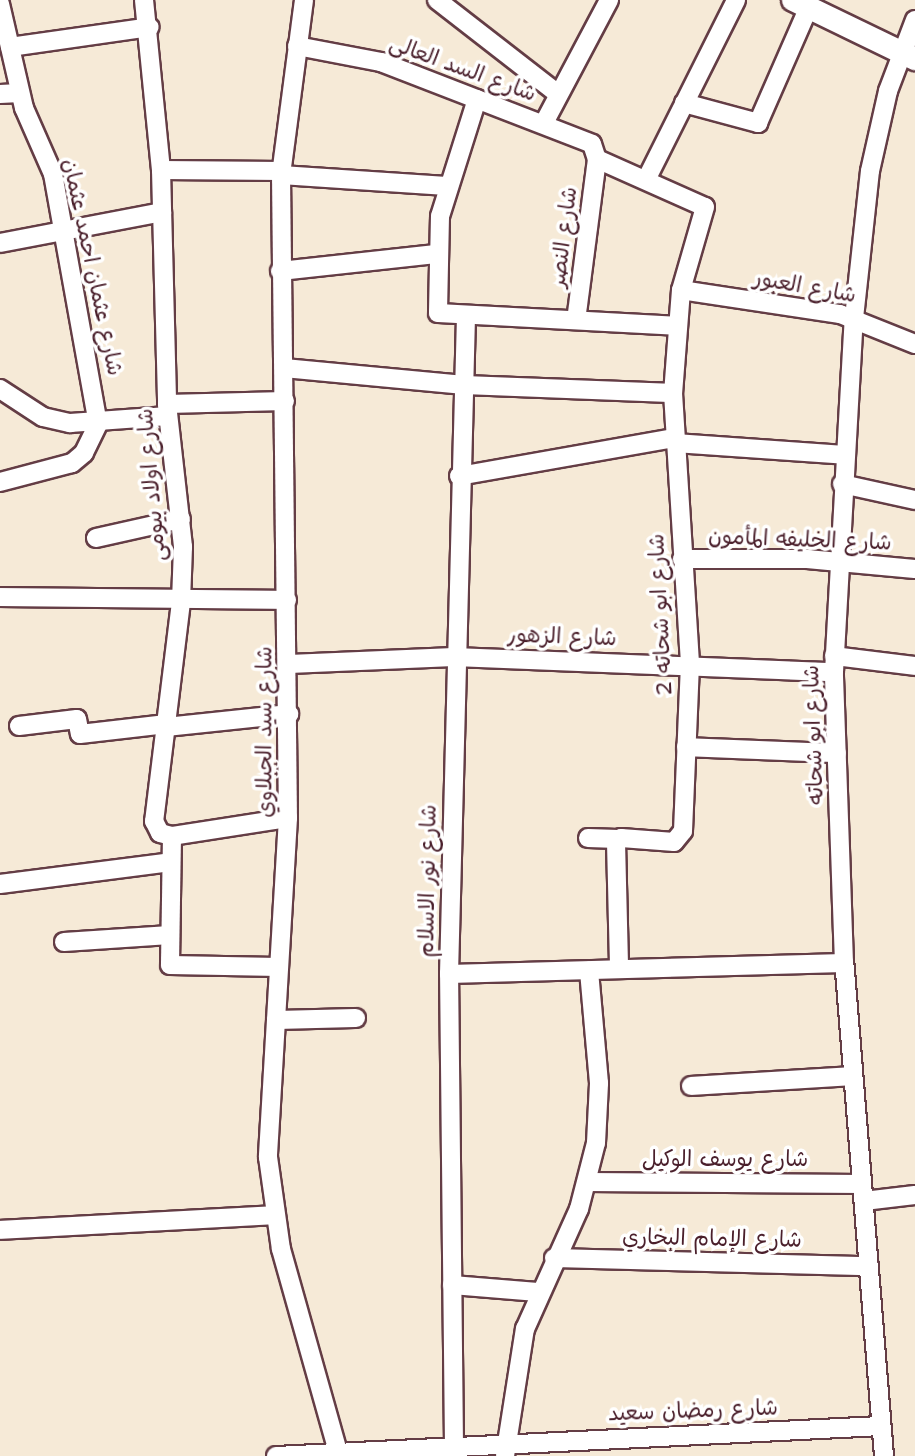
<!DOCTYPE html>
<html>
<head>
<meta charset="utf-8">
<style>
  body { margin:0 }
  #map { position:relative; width:915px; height:1456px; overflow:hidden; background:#f6ead7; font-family:"Shantell Sans","Playpen Sans Arabic",sans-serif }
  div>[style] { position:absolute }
  .roads { filter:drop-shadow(2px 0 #643d45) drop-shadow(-2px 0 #643d45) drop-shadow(0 2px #643d45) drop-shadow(0 -2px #643d45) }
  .minor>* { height:18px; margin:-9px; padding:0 9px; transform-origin:9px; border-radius:9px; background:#fff }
  .tertiary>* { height:22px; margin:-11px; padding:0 11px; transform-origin:11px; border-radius:11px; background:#fff }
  span { translate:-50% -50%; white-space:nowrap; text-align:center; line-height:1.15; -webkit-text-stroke:7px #fff; paint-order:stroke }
  .street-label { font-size:22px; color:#4a1f2b }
</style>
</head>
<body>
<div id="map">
  <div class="roads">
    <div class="minor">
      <i style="left:144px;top:0;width:171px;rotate:84.3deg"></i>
      <i style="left:161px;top:170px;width:234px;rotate:88.5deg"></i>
      <i style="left:167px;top:404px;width:144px;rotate:83.6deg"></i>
      <i style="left:183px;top:547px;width:55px;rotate:92.1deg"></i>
      <i style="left:181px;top:602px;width:221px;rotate:97deg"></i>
      <i style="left:154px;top:821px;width:13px;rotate:63deg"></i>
      <i style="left:160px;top:833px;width:12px;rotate:14deg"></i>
      <i style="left:172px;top:836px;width:117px;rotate:-8.8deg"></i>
      <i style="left:304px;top:0;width:177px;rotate:97.5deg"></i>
      <i style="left:281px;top:175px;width:643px;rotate:89.38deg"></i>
      <i style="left:288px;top:818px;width:340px;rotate:93.4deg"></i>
      <i style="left:268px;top:1157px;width:93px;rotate:82deg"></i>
      <i style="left:281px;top:1249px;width:215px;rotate:74.3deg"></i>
      <i style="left:437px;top:0;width:153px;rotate:37.8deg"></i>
      <i style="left:0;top:4px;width:107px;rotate:77deg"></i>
      <i style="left:24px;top:108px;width:72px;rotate:66.3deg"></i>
      <i style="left:53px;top:174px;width:254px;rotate:79.8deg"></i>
      <i style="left:98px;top:424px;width:32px;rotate:116deg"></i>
      <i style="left:84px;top:453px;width:16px;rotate:140deg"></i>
      <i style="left:72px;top:463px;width:74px;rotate:165.2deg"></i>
      <i style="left:297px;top:46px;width:86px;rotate:10.8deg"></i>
      <i style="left:381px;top:62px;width:226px;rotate:21.2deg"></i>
      <i style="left:592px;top:144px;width:16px;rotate:72deg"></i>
      <i style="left:597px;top:159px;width:162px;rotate:97.4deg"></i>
      <i style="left:10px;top:47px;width:141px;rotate:-8.1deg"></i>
      <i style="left:0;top:94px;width:20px;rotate:-3deg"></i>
      <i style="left:477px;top:99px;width:123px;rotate:107.5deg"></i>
      <i style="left:440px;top:216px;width:97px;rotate:91.2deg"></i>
      <i style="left:438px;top:313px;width:238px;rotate:3.1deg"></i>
      <i style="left:684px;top:103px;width:77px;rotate:15.1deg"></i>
      <i style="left:758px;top:123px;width:127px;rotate:-66.3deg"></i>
      <i style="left:544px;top:123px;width:139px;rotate:-62.1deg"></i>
      <i style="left:597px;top:159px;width:118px;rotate:24deg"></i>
      <i style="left:705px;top:207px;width:86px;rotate:106.1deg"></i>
      <i style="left:681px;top:290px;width:103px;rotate:94.4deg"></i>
      <i style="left:673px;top:393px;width:272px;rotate:86.4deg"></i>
      <i style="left:690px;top:664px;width:167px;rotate:92.4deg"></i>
      <i style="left:683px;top:831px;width:14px;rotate:129deg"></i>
      <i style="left:674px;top:842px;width:53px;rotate:-175.7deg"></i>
      <i style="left:621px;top:838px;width:6px;rotate:141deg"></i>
      <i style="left:616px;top:842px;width:127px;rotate:88.6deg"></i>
      <i style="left:161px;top:170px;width:121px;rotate:0.5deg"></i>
      <i style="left:281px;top:175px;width:166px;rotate:3.8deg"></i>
      <i style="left:646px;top:180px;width:201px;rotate:-63.4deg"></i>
      <i style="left:0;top:243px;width:165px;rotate:-10.8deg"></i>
      <i style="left:280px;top:271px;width:157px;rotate:-6.2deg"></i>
      <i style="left:681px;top:290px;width:161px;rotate:8.6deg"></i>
      <i style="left:840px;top:314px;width:81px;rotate:21.8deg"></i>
      <i style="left:284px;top:368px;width:181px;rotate:5.4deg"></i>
      <i style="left:464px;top:385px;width:209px;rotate:2.2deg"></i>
      <i style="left:0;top:389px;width:51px;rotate:33.1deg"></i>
      <i style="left:43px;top:417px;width:28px;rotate:13deg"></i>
      <i style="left:70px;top:423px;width:98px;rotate:-4.1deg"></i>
      <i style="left:167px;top:404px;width:118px;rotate:-1.5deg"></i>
      <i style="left:675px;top:443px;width:170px;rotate:4deg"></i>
      <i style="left:459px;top:476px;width:219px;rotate:-10deg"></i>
      <i style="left:842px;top:484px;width:75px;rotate:12.4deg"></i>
      <i style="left:96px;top:538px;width:87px;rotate:-12.6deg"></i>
      <i style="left:682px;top:559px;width:125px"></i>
      <i style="left:807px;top:559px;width:108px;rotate:5.3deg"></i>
      <i style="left:0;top:597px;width:287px;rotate:0.6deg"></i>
      <i style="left:834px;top:656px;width:82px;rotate:7deg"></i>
      <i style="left:289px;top:664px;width:165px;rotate:-2.4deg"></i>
      <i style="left:454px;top:657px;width:380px;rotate:2.3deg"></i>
      <i style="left:19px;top:726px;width:58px;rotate:-6.9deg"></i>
      <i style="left:77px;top:719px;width:15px;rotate:79deg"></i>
      <i style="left:80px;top:734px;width:87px;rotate:-6.6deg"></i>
      <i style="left:166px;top:727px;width:124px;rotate:-6deg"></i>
      <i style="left:686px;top:747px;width:151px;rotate:2.3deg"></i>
      <i style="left:172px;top:836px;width:129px;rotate:90.9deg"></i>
      <i style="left:170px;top:965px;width:109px;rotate:1.1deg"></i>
      <i style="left:588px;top:838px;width:30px;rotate:2deg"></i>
      <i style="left:0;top:884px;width:172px;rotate:-7.3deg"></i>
      <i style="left:64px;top:942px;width:106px;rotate:-3.8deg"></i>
      <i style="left:449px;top:974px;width:395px;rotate:-1.6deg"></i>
      <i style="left:276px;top:1020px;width:80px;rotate:-1.4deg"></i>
      <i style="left:691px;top:1086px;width:162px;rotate:-3.5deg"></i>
      <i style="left:587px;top:1182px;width:275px;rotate:0.4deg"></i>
      <i style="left:864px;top:1201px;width:51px;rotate:-6.7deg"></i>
      <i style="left:0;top:1230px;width:273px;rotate:-3.1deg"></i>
      <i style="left:554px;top:1258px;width:315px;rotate:1.5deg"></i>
      <i style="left:452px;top:1285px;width:86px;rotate:4.7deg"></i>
      <i style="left:454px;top:1446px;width:472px;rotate:-90.6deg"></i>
      <i style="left:449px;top:974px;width:657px;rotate:-88.52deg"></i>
      <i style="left:276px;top:1456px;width:606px;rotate:-2.84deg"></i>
      <i style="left:505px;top:1456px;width:129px;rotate:-81.1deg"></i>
      <i style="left:525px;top:1329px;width:132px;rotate:-65.8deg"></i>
      <i style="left:579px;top:1209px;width:68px;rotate:-75.6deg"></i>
      <i style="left:596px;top:1143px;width:60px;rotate:-87.1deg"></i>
      <i style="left:599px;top:1083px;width:113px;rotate:-95.1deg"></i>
      <i style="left:884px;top:1456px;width:495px;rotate:-94.6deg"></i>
      <i style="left:844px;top:963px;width:291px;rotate:-92deg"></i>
      <i style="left:834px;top:672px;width:355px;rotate:-86.8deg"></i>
      <i style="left:854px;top:318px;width:148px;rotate:-83.8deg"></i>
      <i style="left:870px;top:171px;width:82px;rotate:-77.3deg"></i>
      <i style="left:888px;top:91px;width:76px;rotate:-69.2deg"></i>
    </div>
    <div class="tertiary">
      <i style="left:793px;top:0;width:136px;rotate:25.8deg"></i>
    </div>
  </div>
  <div class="street-label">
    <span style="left:463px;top:68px;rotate:20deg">شارع السد العالى</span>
    <span style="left:563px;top:237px;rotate:-83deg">شارع النصر</span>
    <span style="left:93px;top:267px;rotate:78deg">شارع عثمان احمد عثمان</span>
    <span style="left:805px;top:286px;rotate:10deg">شارع العبور</span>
    <span style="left:151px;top:485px;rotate:-95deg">شارع اولاد بيومى</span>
    <span style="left:800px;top:539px;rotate:2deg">شارع الخليفه المأمون</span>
    <span style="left:660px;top:615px;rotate:-93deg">شارع ابو شحاته 2</span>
    <span style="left:562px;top:636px;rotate:2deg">شارع الزهور</span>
    <span style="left:264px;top:732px;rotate:-90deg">شارع سيد الجبلاوي</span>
    <span style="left:813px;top:735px;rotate:-92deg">شارع ابو شحاته</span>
    <span style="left:427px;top:881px;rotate:-89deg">شارع نور الاسلام</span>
    <span style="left:725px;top:1159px">شارع يوسف الوكيل</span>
    <span style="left:712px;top:1238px;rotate:1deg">شارع الإمام البخاري</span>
    <span style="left:693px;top:1410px;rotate:-2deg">شارع رمضان سعيد</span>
  </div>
</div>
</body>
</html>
